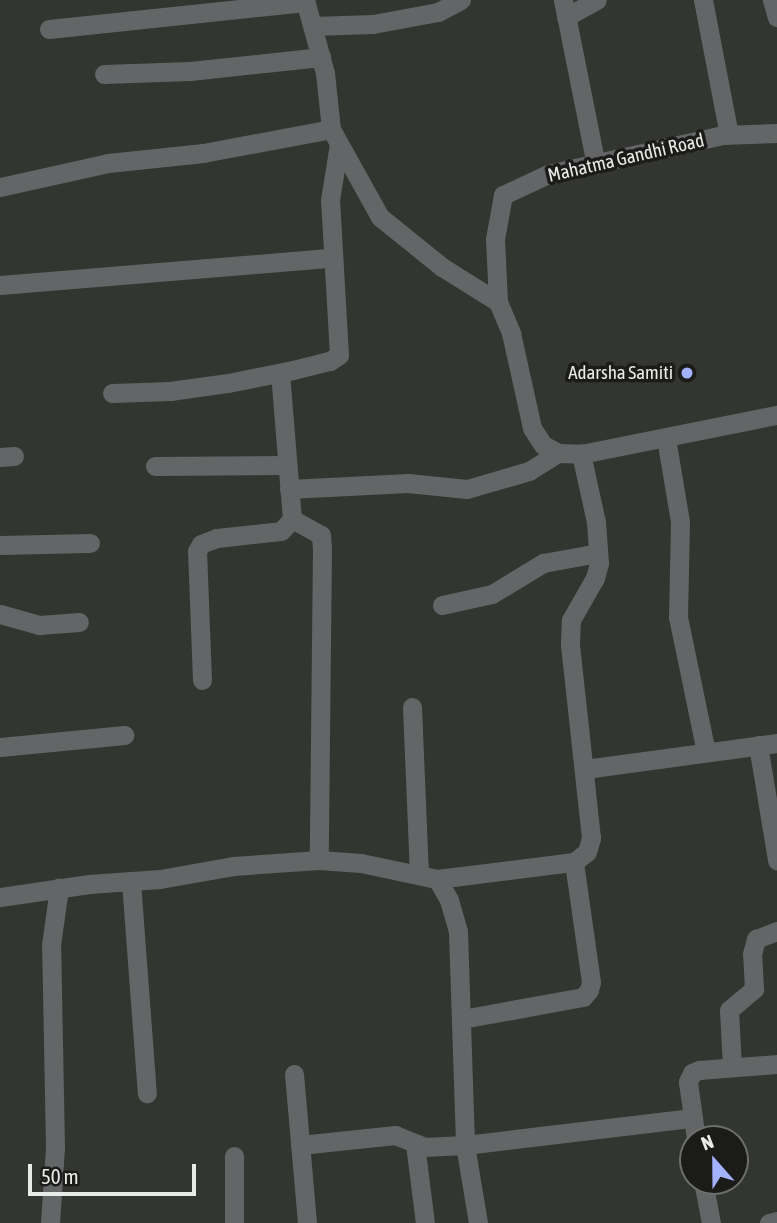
<!DOCTYPE html>
<html>
<head>
<meta charset="utf-8">
<style>
  body { margin:0 }
  #map { position:relative; width:777px; height:1223px; overflow:hidden; background:#333530; font-family:"Asap Condensed",sans-serif }
  div>[style] { position:absolute }
  .minor>* { height:19px; margin:-9.5px; padding:0 9.5px; transform-origin:9.5px; border-radius:9.5px; background:#646567 }
  .dots>* { width:19px; height:19px; translate:-50% -50%; box-sizing:border-box; border:4px solid #1b1c1a; border-radius:50% }
  span { translate:-50% -50%; white-space:nowrap; text-align:center; line-height:1.15; -webkit-text-stroke:7px #1b1c1a; paint-order:stroke }
  .street-label { font-size:19px; color:#e9ebe8 }
  .poi-label { font-size:19px; color:#e9ebe8 }
  .right { translate:-100% -50%; text-align:right }
  .north { position:absolute; left:679px; top:1125px; width:70px; height:70px; box-sizing:border-box; background:#1b1c1a; border:2px solid #6d6f6c; border-radius:50%; rotate:339deg; font-size:19px; font-weight:700; line-height:28px; text-align:center; color:#e9ebe8 }
  .north::after { content:''; display:block; margin:auto; width:24px; height:32px; background:#a3b2fd; clip-path:polygon(50% 0,100% 100%,50% 72%,0 100%) }
  .scale { position:absolute; left:28px; top:1164px; width:168px; height:32px; box-sizing:border-box; border:4px solid #e9ebe8; border-top:0; padding-left:9px; font-size:21px; line-height:24px; white-space:nowrap; color:#e9ebe8; -webkit-text-stroke:5px #1b1c1a; paint-order:stroke }
</style>
</head>
<body>
<div id="map">
  <div class="minor">
    <i style="left:305px;top:0;width:76px;rotate:74.7deg"></i>
    <i style="left:325px;top:73px;width:56px;rotate:83.9deg"></i>
    <i style="left:331px;top:129px;width:101px;rotate:60.9deg"></i>
    <i style="left:380px;top:217px;width:80px;rotate:38.9deg"></i>
    <i style="left:442px;top:267px;width:66px;rotate:32deg"></i>
    <i style="left:498px;top:302px;width:34px;rotate:67deg"></i>
    <i style="left:511px;top:333px;width:97px;rotate:77.5deg"></i>
    <i style="left:532px;top:428px;width:20px;rotate:57deg"></i>
    <i style="left:543px;top:445px;width:17px;rotate:28deg"></i>
    <i style="left:558px;top:453px;width:23px;rotate:2deg"></i>
    <i style="left:581px;top:454px;width:200px;rotate:-11.3deg"></i>
    <i style="left:563px;top:0;width:168px;rotate:78.7deg"></i>
    <i style="left:703px;top:0;width:137px;rotate:79.1deg"></i>
    <i style="left:772px;top:0;width:18px;rotate:74deg"></i>
    <i style="left:566px;top:17px;width:35px;rotate:-29deg"></i>
    <i style="left:313px;top:26px;width:60px;rotate:-1.9deg"></i>
    <i style="left:373px;top:24px;width:66px;rotate:-10.5deg"></i>
    <i style="left:438px;top:12px;width:26px;rotate:-28deg"></i>
    <i style="left:49px;top:29px;width:258px;rotate:-6deg"></i>
    <i style="left:104px;top:74px;width:86px;rotate:-2deg"></i>
    <i style="left:190px;top:71px;width:132px;rotate:-6.1deg"></i>
    <i style="left:0;top:187px;width:111px;rotate:-12.5deg"></i>
    <i style="left:108px;top:163px;width:96px;rotate:-6deg"></i>
    <i style="left:203px;top:153px;width:130px;rotate:-10.6deg"></i>
    <i style="left:0;top:285px;width:332px;rotate:-4.7deg"></i>
    <i style="left:498px;top:302px;width:63px;rotate:-92.7deg"></i>
    <i style="left:495px;top:239px;width:45px;rotate:-79.7deg"></i>
    <i style="left:503px;top:195px;width:50px;rotate:-25deg"></i>
    <i style="left:548px;top:174px;width:178px;rotate:-12.6deg"></i>
    <i style="left:722px;top:135px;width:55px;rotate:-2.1deg"></i>
    <i style="left:112px;top:393px;width:58px;rotate:-2deg"></i>
    <i style="left:170px;top:391px;width:59px;rotate:-7.9deg"></i>
    <i style="left:228px;top:383px;width:66px;rotate:-11.3deg"></i>
    <i style="left:293px;top:370px;width:38px;rotate:-14deg"></i>
    <i style="left:330px;top:361px;width:11px;rotate:-34deg"></i>
    <i style="left:339px;top:355px;width:155px;rotate:-93.3deg"></i>
    <i style="left:330px;top:200px;width:57px;rotate:-80.9deg"></i>
    <i style="left:666px;top:438px;width:85px;rotate:80.5deg"></i>
    <i style="left:680px;top:522px;width:95px;rotate:91.2deg"></i>
    <i style="left:678px;top:617px;width:138px;rotate:78.3deg"></i>
    <i style="left:0;top:457px;width:14px;rotate:-4deg"></i>
    <i style="left:155px;top:466px;width:131px;rotate:-0.4deg"></i>
    <i style="left:289px;top:489px;width:119px;rotate:-2.9deg"></i>
    <i style="left:408px;top:483px;width:59px;rotate:5.8deg"></i>
    <i style="left:467px;top:489px;width:65px;rotate:-16.2deg"></i>
    <i style="left:529px;top:471px;width:34px;rotate:-32deg"></i>
    <i style="left:292px;top:519px;width:33px;rotate:29deg"></i>
    <i style="left:321px;top:535px;width:13px;rotate:86deg"></i>
    <i style="left:322px;top:548px;width:312px;rotate:90.6deg"></i>
    <i style="left:0;top:545px;width:90px;rotate:-1.3deg"></i>
    <i style="left:442px;top:605px;width:51px;rotate:-12.4deg"></i>
    <i style="left:492px;top:594px;width:60px;rotate:-31.3deg"></i>
    <i style="left:543px;top:563px;width:56px;rotate:-10.3deg"></i>
    <i style="left:0;top:614px;width:41px;rotate:15.8deg"></i>
    <i style="left:39px;top:625px;width:40px;rotate:-4.3deg"></i>
    <i style="left:202px;top:680px;width:129px;rotate:-92.2deg"></i>
    <i style="left:197px;top:551px;width:8px;rotate:-60deg"></i>
    <i style="left:201px;top:544px;width:17px;rotate:-21deg"></i>
    <i style="left:217px;top:538px;width:64px;rotate:-6.2deg"></i>
    <i style="left:281px;top:531px;width:16px;rotate:-47deg"></i>
    <i style="left:292px;top:519px;width:146px;rotate:-94.7deg"></i>
    <i style="left:412px;top:707px;width:166px;rotate:87.6deg"></i>
    <i style="left:758px;top:745px;width:117px;rotate:80.6deg"></i>
    <i style="left:0;top:747px;width:125px;rotate:-5.5deg"></i>
    <i style="left:585px;top:769px;width:194px;rotate:-7.7deg"></i>
    <i style="left:437px;top:879px;width:138px;rotate:-7.1deg"></i>
    <i style="left:574px;top:862px;width:16px;rotate:-38deg"></i>
    <i style="left:587px;top:852px;width:15px;rotate:-74deg"></i>
    <i style="left:591px;top:838px;width:195px;rotate:-96.2deg"></i>
    <i style="left:570px;top:644px;width:24px;rotate:-88deg"></i>
    <i style="left:571px;top:620px;width:48px;rotate:-60.3deg"></i>
    <i style="left:595px;top:578px;width:16px;rotate:-75deg"></i>
    <i style="left:599px;top:563px;width:41px;rotate:-94.2deg"></i>
    <i style="left:596px;top:522px;width:70px;rotate:-102.4deg"></i>
    <i style="left:131px;top:882px;width:212px;rotate:85.7deg"></i>
    <i style="left:0;top:897px;width:90px;rotate:-8.3deg"></i>
    <i style="left:89px;top:884px;width:71px;rotate:-4deg"></i>
    <i style="left:160px;top:879px;width:74px;rotate:-10.1deg"></i>
    <i style="left:233px;top:866px;width:86px;rotate:-4deg"></i>
    <i style="left:319px;top:860px;width:42px;rotate:4.1deg"></i>
    <i style="left:361px;top:863px;width:78px;rotate:11.9deg"></i>
    <i style="left:437px;top:879px;width:24px;rotate:60deg"></i>
    <i style="left:449px;top:900px;width:33px;rotate:74deg"></i>
    <i style="left:458px;top:932px;width:213px;rotate:88.1deg"></i>
    <i style="left:465px;top:1145px;width:79px;rotate:80.5deg"></i>
    <i style="left:462px;top:1019px;width:123px;rotate:-10.3deg"></i>
    <i style="left:583px;top:997px;width:9px;rotate:-49deg"></i>
    <i style="left:589px;top:990px;width:8px;rotate:-76deg"></i>
    <i style="left:591px;top:982px;width:121px;rotate:-98.1deg"></i>
    <i style="left:732px;top:1067px;width:57px;rotate:-93deg"></i>
    <i style="left:729px;top:1010px;width:33px;rotate:-40deg"></i>
    <i style="left:754px;top:989px;width:35px;rotate:-93deg"></i>
    <i style="left:752px;top:954px;width:16px;rotate:-75deg"></i>
    <i style="left:756px;top:939px;width:22px;rotate:-21deg"></i>
    <i style="left:294px;top:1074px;width:150px;rotate:85deg"></i>
    <i style="left:696px;top:1139px;width:58px;rotate:-98deg"></i>
    <i style="left:688px;top:1082px;width:10px;rotate:-66deg"></i>
    <i style="left:692px;top:1073px;width:8px;rotate:-23deg"></i>
    <i style="left:699px;top:1070px;width:78px;rotate:-4.4deg"></i>
    <i style="left:415px;top:1144px;width:80px;rotate:82.8deg"></i>
    <i style="left:300px;top:1145px;width:96px;rotate:-6deg"></i>
    <i style="left:395px;top:1135px;width:31px;rotate:22deg"></i>
    <i style="left:424px;top:1147px;width:41px;rotate:-2.8deg"></i>
    <i style="left:465px;top:1145px;width:229px;rotate:-6.8deg"></i>
    <i style="left:703px;top:1181px;width:43px;rotate:79.2deg"></i>
    <i style="left:50px;top:1223px;width:76px;rotate:-86.2deg"></i>
    <i style="left:55px;top:1147px;width:202px;rotate:-91.1deg"></i>
    <i style="left:51px;top:945px;width:58px;rotate:-82deg"></i>
    <i style="left:234px;top:1223px;width:67px;rotate:-90deg"></i>
    <i style="left:769px;top:1223px;width:8px;rotate:-14deg"></i>
  </div>
  <div class="dots">
    <i style="left:687px;top:373px;background:#a3b2fd"></i>
  </div>
  <div class="street-label">
    <span style="left:626px;top:158px;rotate:-13deg">Mahatma Gandhi Road</span>
  </div>
  <div class="poi-label">
    <span class="right" style="left:673px;top:373px">Adarsha Samiti</span>
  </div>
  <div class="north">N</div>
  <div class="scale">50 m</div>
</div>
</body>
</html>
